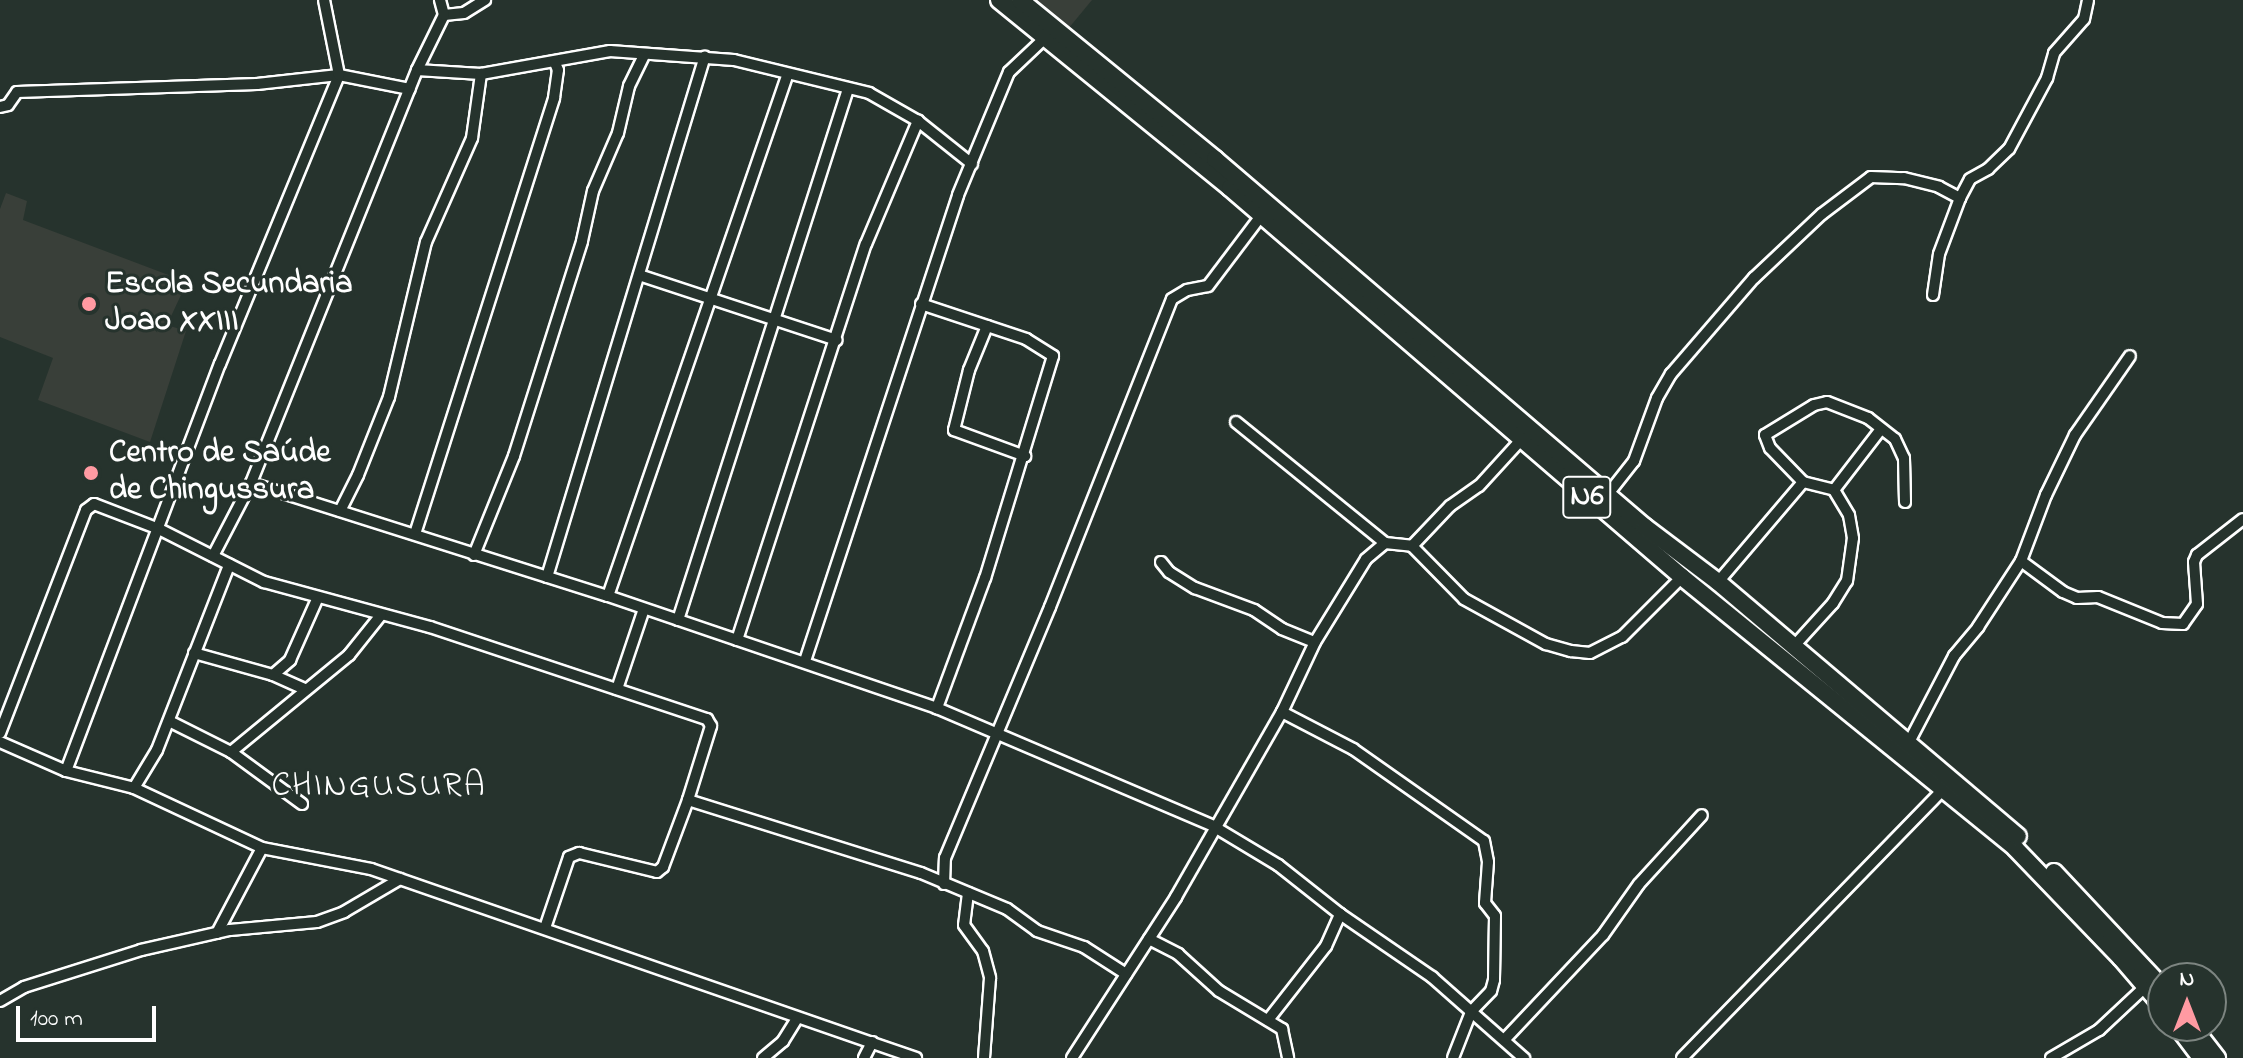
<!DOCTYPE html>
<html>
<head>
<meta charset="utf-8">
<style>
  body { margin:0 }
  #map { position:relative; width:2243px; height:1058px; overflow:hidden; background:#26332d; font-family:"Indie Flower",sans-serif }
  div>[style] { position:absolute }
  .built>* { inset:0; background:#393f39 }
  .roads { filter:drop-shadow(2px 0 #fff) drop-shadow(-2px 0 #fff) drop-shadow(0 2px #fff) drop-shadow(0 -2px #fff) }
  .minor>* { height:10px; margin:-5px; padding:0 5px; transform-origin:5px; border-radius:5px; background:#26332d }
  .trunk>* { height:16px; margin:-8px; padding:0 8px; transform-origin:8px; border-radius:8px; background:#26332d }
  .dots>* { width:22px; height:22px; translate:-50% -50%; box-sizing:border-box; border:4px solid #26332d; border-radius:50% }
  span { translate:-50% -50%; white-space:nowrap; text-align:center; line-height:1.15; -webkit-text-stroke:6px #26332d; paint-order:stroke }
  .shield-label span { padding:2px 6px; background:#26332d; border:2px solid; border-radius:6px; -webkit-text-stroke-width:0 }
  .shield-label { font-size:30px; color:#fff; font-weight:700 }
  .poi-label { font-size:32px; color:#fff; font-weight:700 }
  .left { translate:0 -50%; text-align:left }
  .neighbourhood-label { font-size:34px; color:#fff; letter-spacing:2px }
  .north { position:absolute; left:2147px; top:962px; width:80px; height:80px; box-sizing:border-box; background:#26332d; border:2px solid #7d8581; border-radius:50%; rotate:0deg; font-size:22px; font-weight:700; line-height:32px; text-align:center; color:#fff }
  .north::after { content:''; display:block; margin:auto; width:28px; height:36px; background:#ff9aa2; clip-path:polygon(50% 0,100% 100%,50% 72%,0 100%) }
  .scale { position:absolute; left:16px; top:1006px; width:140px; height:36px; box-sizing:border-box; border:4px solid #fff; border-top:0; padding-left:10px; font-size:24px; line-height:28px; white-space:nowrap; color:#fff; -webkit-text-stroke:6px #26332d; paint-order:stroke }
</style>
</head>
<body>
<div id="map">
  <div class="built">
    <i style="clip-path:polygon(1035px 0,1092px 0,1068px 29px)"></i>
    <i style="clip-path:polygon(6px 193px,27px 201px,23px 220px,187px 282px,167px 325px,186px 331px,150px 442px,38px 400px,53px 358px,0 337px,0 209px)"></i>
  </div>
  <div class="roads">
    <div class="minor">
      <i style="left:444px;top:15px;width:20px;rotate:-6deg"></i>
      <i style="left:464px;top:13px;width:25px;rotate:-32deg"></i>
      <i style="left:417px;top:70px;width:64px;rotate:3.6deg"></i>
      <i style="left:481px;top:74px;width:131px;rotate:-10.1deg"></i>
      <i style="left:610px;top:51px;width:124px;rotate:4.2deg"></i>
      <i style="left:734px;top:60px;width:139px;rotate:13.7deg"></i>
      <i style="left:869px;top:93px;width:56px;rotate:29.7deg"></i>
      <i style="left:918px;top:121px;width:69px;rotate:38.5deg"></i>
      <i style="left:0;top:107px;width:8px;rotate:-14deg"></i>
      <i style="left:8px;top:105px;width:16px;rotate:-55deg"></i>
      <i style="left:17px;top:92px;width:240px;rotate:-1.9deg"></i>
      <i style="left:257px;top:84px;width:82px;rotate:-6.3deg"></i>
      <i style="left:339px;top:75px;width:72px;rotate:11.2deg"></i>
      <i style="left:639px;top:275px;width:208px;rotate:18.2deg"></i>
      <i style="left:1933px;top:295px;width:41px;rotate:-81.7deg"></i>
      <i style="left:1939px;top:254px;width:60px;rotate:-69.4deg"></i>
      <i style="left:1960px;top:198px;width:21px;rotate:-62deg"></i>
      <i style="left:1970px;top:179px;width:21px;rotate:-29deg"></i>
      <i style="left:1988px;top:169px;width:29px;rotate:-44deg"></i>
      <i style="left:2009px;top:149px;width:81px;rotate:-61.8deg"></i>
      <i style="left:2047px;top:78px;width:26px;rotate:-74deg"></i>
      <i style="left:2054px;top:53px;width:45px;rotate:-48.6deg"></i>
      <i style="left:2084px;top:19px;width:19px;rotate:-78deg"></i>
      <i style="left:921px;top:304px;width:111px;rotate:18.4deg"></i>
      <i style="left:1026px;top:339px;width:32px;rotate:32deg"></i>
      <i style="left:1053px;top:356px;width:232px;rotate:107deg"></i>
      <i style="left:985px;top:578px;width:139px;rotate:110.3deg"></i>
      <i style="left:987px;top:326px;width:48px;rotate:112.2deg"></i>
      <i style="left:969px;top:370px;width:62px;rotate:104deg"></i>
      <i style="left:954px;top:430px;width:76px;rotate:20.1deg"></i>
      <i style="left:1236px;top:422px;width:192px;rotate:39.1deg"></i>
      <i style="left:1803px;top:482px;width:47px;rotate:-134.1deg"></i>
      <i style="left:1770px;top:448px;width:14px;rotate:-111deg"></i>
      <i style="left:1765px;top:435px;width:57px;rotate:-31.5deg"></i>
      <i style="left:1814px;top:405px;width:13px;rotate:-13deg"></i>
      <i style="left:1827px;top:402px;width:44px;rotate:21.3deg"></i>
      <i style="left:1868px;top:418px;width:34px;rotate:38deg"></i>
      <i style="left:1895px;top:439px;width:21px;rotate:65deg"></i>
      <i style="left:1904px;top:458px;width:44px;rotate:88.7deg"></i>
      <i style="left:251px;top:483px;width:374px;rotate:17.6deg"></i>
      <i style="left:608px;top:596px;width:348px;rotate:18.8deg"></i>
      <i style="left:937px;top:708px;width:300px;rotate:23.1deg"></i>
      <i style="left:1213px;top:826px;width:76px;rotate:31deg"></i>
      <i style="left:1278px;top:865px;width:79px;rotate:38.3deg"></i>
      <i style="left:1340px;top:914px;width:112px;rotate:34.4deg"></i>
      <i style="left:1432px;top:977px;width:123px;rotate:41.4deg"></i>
      <i style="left:1608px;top:494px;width:42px;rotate:-51.8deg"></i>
      <i style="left:1634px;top:461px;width:67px;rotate:-69.9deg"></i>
      <i style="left:1657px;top:398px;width:28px;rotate:-60deg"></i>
      <i style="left:1671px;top:374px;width:127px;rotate:-49.2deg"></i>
      <i style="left:1754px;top:278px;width:93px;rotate:-43.3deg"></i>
      <i style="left:1822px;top:214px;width:61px;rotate:-37.1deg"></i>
      <i style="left:1871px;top:177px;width:33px;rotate:2deg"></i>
      <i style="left:1904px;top:178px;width:36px;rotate:14deg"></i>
      <i style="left:1939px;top:187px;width:24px;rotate:28deg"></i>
      <i style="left:340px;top:511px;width:40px;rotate:-63.4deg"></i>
      <i style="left:358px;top:475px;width:84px;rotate:-68.3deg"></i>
      <i style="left:389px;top:397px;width:159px;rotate:-76.6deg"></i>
      <i style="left:426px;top:242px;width:114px;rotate:-66.1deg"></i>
      <i style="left:472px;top:138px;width:65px;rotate:-82deg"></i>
      <i style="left:415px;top:534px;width:458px;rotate:-72.3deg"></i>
      <i style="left:554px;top:98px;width:28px;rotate:-82deg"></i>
      <i style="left:558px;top:70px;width:8px;rotate:-113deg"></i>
      <i style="left:1412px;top:546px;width:74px;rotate:45.5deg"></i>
      <i style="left:1464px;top:599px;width:94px;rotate:28.8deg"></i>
      <i style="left:1546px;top:644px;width:26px;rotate:16deg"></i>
      <i style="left:1571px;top:651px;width:19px;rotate:6deg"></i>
      <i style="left:1590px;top:653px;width:36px;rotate:-27deg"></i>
      <i style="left:1622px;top:637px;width:85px;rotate:-45deg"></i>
      <i style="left:474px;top:555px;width:107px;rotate:-68deg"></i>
      <i style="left:514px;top:456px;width:225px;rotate:-72.4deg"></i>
      <i style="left:582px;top:241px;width:51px;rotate:-77.6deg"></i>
      <i style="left:593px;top:191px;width:63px;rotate:-66.7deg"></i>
      <i style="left:618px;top:133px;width:48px;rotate:-76.8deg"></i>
      <i style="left:629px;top:86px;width:34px;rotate:-64deg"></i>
      <i style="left:213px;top:556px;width:82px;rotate:-62.5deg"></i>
      <i style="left:251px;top:483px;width:445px;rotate:-68.1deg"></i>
      <i style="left:417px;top:70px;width:61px;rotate:-63.9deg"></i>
      <i style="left:444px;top:15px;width:16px;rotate:-105deg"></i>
      <i style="left:2021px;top:561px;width:52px;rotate:36.4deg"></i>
      <i style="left:2063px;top:592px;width:15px;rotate:23deg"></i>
      <i style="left:2077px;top:598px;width:21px;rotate:-3deg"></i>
      <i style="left:2098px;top:597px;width:69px;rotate:22.1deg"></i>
      <i style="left:2162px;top:623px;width:21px;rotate:3deg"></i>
      <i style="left:2183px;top:624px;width:24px;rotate:-55deg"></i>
      <i style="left:2197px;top:604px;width:42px;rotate:-94.1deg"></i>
      <i style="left:2194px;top:562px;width:8px;rotate:-67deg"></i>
      <i style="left:2197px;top:555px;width:58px;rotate:-38deg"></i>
      <i style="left:1161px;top:562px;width:13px;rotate:51deg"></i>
      <i style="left:1169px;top:572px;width:31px;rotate:32deg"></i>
      <i style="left:1195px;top:588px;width:63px;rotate:20.4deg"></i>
      <i style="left:1254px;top:610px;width:34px;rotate:34deg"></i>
      <i style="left:1282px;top:629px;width:35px;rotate:22deg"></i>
      <i style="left:547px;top:577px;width:544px;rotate:-73.13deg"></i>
      <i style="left:1718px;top:582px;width:131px;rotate:-49.6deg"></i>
      <i style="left:1803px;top:482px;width:32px;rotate:14deg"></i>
      <i style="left:1834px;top:490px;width:77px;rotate:-52.4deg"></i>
      <i style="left:608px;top:596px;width:550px;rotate:-71deg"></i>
      <i style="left:678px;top:620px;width:558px;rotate:-72.25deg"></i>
      <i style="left:737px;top:640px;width:416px;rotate:-72deg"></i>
      <i style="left:866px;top:244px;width:134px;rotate:-67.1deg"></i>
      <i style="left:1794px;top:646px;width:58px;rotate:-47.8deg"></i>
      <i style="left:1833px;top:603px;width:26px;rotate:-58deg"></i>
      <i style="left:1847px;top:581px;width:43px;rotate:-82.1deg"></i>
      <i style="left:1853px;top:538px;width:23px;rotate:-100deg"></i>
      <i style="left:1849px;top:515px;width:29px;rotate:-121deg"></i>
      <i style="left:194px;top:653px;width:82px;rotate:15.6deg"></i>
      <i style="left:273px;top:675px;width:36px;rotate:24deg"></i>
      <i style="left:805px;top:661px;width:490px;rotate:-71.8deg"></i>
      <i style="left:958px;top:195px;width:133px;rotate:-67.5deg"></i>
      <i style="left:1009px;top:72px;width:50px;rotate:-43.4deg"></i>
      <i style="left:273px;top:675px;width:23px;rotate:-41deg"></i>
      <i style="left:290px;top:660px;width:69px;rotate:-66deg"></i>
      <i style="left:617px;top:689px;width:84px;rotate:-71.4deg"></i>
      <i style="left:1282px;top:712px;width:80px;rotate:27.5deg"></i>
      <i style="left:1353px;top:749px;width:160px;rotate:35.1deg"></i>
      <i style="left:1484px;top:841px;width:21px;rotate:79deg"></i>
      <i style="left:1488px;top:862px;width:41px;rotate:94.2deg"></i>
      <i style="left:1485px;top:903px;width:16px;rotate:52deg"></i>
      <i style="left:1495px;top:916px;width:64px;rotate:90.9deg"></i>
      <i style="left:1494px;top:980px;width:11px;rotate:105deg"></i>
      <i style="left:1491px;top:991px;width:29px;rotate:134deg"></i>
      <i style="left:1471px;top:1012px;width:49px;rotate:111.4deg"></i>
      <i style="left:169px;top:721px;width:69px;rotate:26.6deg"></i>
      <i style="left:231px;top:752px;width:88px;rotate:36.2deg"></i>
      <i style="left:0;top:733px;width:239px;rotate:-68.9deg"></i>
      <i style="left:86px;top:510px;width:10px;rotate:-37deg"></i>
      <i style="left:94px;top:504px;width:70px;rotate:21deg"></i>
      <i style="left:159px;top:529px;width:118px;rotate:26.8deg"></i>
      <i style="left:264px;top:582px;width:172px;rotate:15.2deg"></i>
      <i style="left:430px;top:627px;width:292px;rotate:18.4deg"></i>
      <i style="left:707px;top:719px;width:8px;rotate:60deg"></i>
      <i style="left:711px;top:726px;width:77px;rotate:107.3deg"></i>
      <i style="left:0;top:742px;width:72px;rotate:23.7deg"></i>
      <i style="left:66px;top:771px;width:435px;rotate:-69.3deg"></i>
      <i style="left:220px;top:364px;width:313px;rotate:-67.6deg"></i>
      <i style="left:339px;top:75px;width:76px;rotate:-101.3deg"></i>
      <i style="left:1907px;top:746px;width:102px;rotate:-62.4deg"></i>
      <i style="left:1954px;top:656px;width:38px;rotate:-50deg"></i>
      <i style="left:1978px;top:627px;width:79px;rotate:-56.9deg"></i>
      <i style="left:2021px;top:561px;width:71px;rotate:-69.3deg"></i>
      <i style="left:2046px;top:495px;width:67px;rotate:-64.2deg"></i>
      <i style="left:2075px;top:435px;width:96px;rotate:-55.2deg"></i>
      <i style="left:231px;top:752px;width:153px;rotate:-39.4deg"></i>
      <i style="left:349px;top:655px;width:51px;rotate:-51.3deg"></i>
      <i style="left:66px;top:771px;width:70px;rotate:14deg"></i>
      <i style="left:134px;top:788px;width:44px;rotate:-58.8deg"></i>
      <i style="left:157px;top:750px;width:199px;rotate:-68.7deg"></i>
      <i style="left:134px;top:788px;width:141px;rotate:25.1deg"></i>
      <i style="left:262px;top:848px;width:111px;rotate:10.9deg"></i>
      <i style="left:371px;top:869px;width:577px;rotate:19.13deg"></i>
      <i style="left:944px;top:884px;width:26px;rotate:-88deg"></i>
      <i style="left:945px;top:858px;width:272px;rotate:-67.3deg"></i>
      <i style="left:1050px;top:607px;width:331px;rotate:-68.4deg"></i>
      <i style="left:1172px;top:299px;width:17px;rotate:-31deg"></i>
      <i style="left:1187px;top:290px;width:21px;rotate:-11deg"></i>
      <i style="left:1208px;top:286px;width:88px;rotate:-52.9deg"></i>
      <i style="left:968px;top:893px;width:32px;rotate:97deg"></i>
      <i style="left:964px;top:925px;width:32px;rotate:54deg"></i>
      <i style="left:983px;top:951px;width:28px;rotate:75deg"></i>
      <i style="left:990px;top:978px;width:80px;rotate:94.3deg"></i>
      <i style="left:545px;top:928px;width:75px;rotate:-71.3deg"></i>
      <i style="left:569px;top:857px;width:11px;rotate:-22deg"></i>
      <i style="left:579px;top:853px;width:80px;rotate:13.7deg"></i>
      <i style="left:657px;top:872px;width:8px;rotate:-40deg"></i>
      <i style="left:663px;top:867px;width:72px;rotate:-69.5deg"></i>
      <i style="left:688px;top:800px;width:244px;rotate:17.4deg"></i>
      <i style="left:921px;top:873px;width:93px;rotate:22.7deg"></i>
      <i style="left:1007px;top:909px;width:37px;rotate:36deg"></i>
      <i style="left:1037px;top:931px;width:50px;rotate:18.8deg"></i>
      <i style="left:1084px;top:947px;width:50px;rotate:32.7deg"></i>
      <i style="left:217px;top:933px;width:96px;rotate:-62.1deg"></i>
      <i style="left:1149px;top:939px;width:33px;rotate:27deg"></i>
      <i style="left:1178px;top:954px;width:55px;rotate:42.1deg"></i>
      <i style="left:1219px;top:991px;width:74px;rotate:31.1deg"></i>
      <i style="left:1282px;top:1029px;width:30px;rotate:78deg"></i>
      <i style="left:0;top:1001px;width:28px;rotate:-30deg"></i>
      <i style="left:24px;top:987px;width:123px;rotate:-17.5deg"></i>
      <i style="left:141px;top:950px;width:91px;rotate:-12.7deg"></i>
      <i style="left:230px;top:930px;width:87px;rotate:-5.3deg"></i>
      <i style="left:317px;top:922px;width:29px;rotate:-20deg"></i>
      <i style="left:344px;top:912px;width:65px;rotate:-30.5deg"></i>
      <i style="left:1268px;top:1020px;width:94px;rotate:-51.9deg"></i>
      <i style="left:1326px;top:946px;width:35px;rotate:-66deg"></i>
      <i style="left:1505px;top:1039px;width:143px;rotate:-46.7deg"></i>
      <i style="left:1603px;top:935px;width:62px;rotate:-54.8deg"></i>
      <i style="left:1639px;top:884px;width:93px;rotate:-47.6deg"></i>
      <i style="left:763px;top:1058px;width:26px;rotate:-40deg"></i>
      <i style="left:783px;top:1041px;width:26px;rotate:-58deg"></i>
      <i style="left:864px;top:1058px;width:18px;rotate:-63deg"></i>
      <i style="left:1072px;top:1058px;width:192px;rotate:-57.1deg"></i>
      <i style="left:1176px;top:897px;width:213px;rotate:-60.2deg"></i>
      <i style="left:1282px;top:712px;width:77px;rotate:-64.8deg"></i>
      <i style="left:1315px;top:642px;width:97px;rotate:-58.4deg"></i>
      <i style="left:1366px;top:559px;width:25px;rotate:-40deg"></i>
      <i style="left:1385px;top:543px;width:27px;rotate:6deg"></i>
      <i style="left:1412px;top:546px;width:55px;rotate:-46.5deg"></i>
      <i style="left:1450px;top:506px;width:35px;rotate:-35deg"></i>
      <i style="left:1479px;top:486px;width:62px;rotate:-47.6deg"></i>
      <i style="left:1682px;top:1058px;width:376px;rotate:-45.8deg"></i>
      <i style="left:2051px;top:1058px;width:56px;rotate:-30.3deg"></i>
      <i style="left:2099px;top:1030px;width:64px;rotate:-43.1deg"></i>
    </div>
    <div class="trunk">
      <i style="left:999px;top:0;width:298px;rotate:39.1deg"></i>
      <i style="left:1230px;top:188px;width:596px;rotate:40.72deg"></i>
      <i style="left:1682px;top:577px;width:429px;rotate:39.1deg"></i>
      <i style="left:2015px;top:848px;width:153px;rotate:46.1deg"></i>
      <i style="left:2121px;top:958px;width:65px;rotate:49.4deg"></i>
      <i style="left:1020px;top:0;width:252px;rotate:39.2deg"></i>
      <i style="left:1215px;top:159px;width:566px;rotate:40.56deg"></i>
      <i style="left:1645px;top:527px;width:91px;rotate:37deg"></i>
      <i style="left:1718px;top:582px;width:393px;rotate:40.3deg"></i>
      <i style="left:2054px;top:872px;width:159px;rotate:46.8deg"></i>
      <i style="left:2177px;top:1026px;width:40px;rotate:53deg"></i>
      <i style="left:2192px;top:1026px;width:41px;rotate:52deg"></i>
    </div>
  </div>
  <div class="dots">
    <i style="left:89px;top:304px;background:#ff9aa2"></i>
    <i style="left:91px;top:473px;background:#ff9aa2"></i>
  </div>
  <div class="shield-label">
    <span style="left:1587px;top:497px">N6</span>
  </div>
  <div class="poi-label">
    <span class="left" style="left:105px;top:304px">Escola Secundaria<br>Joao XXIII</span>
    <span class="left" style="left:109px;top:473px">Centro de Saúde<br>de Chingussura</span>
  </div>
  <div class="neighbourhood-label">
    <span style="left:379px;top:788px">CHINGUSURA</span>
  </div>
  <div class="north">N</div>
  <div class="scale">100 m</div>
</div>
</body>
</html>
